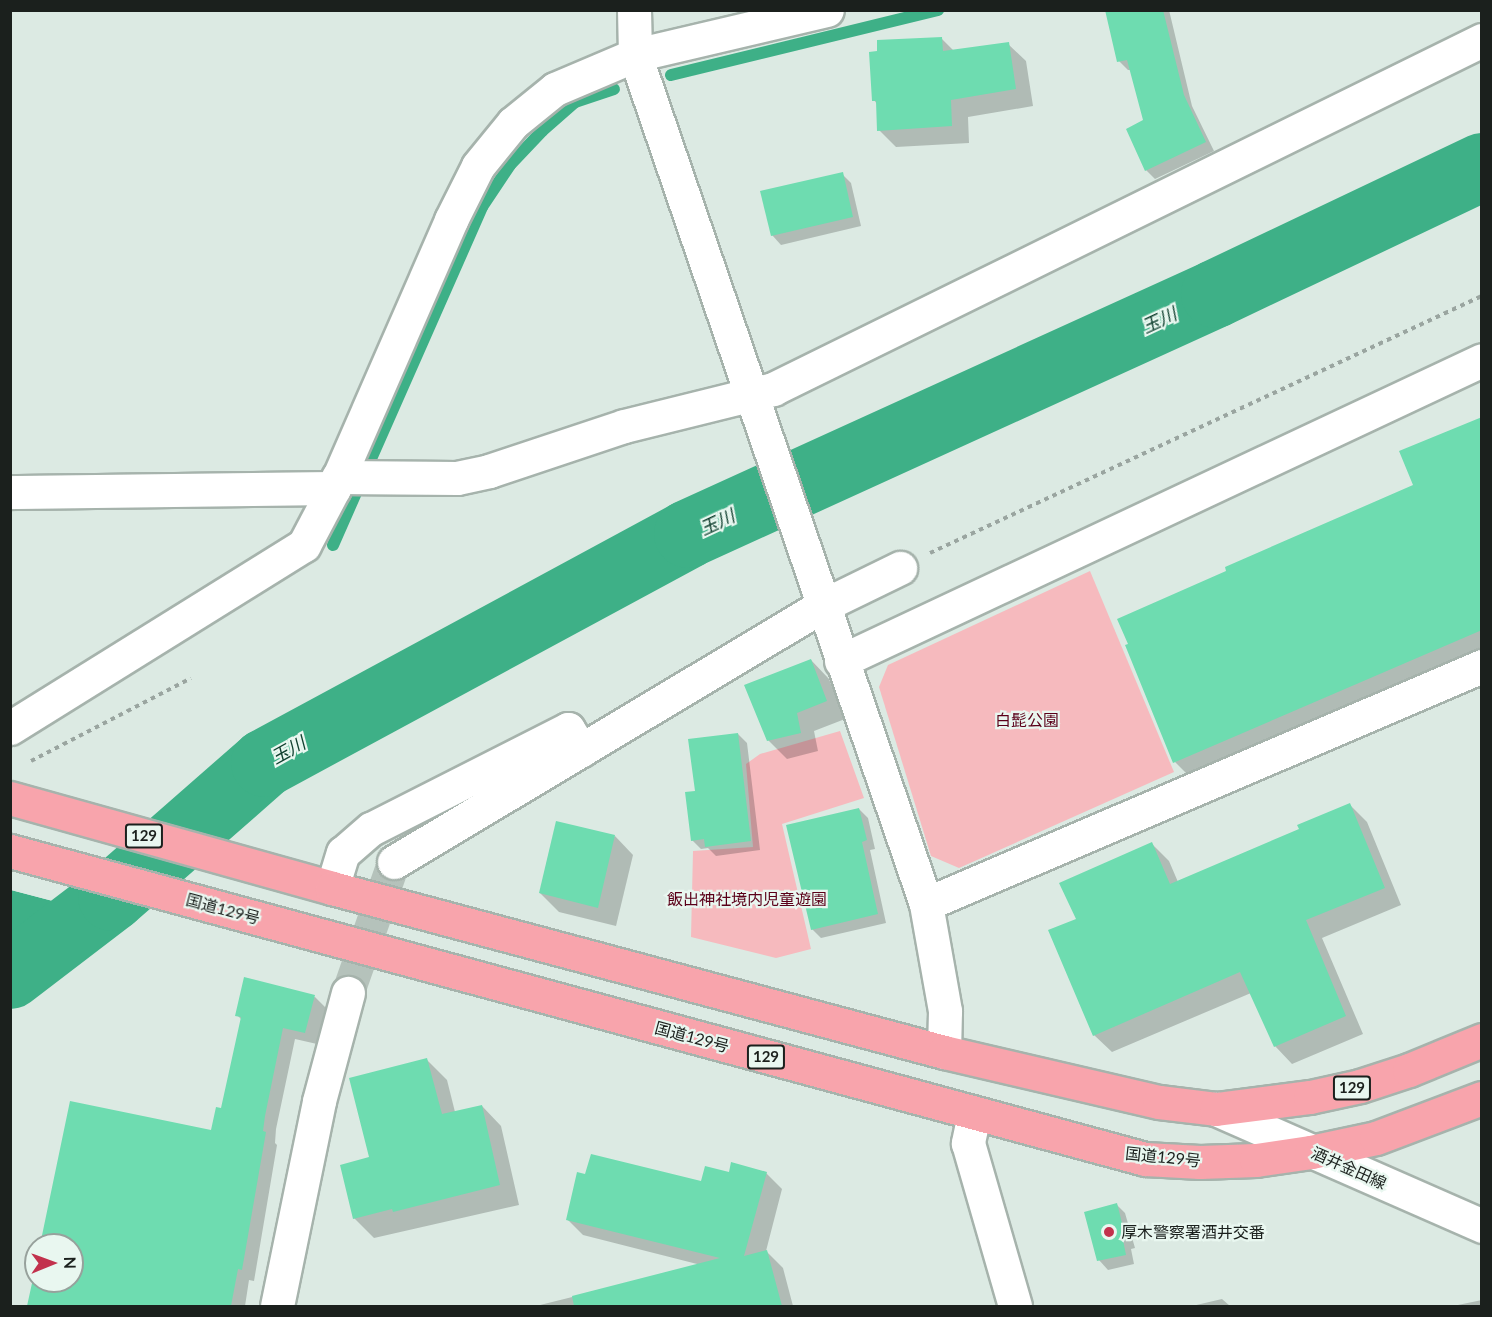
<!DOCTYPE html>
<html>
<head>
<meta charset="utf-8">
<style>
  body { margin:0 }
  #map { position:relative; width:1492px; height:1317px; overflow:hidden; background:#dceae3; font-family:Lato,"Noto Sans JP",sans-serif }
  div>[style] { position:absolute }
  .green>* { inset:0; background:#f6babe }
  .water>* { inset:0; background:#3eb087 }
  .pier>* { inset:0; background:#dceae3 }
  .shadow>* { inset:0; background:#0003 }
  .stream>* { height:12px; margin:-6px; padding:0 6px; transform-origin:6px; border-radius:6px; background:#3eb087 }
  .river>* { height:68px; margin:-34px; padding:0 34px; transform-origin:34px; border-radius:34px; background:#3eb087 }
  .building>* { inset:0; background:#6edcb0 }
  .minor-tunnel>* { height:33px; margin-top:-16.5px; transform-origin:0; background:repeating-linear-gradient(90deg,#b5c2bb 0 33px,transparent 0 49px) }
  .path>* { height:4px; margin-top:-2px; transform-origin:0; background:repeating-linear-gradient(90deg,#9aa5a0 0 4.5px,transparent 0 9px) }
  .roads { filter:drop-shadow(2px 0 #a6b3ac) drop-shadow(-2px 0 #a6b3ac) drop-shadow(0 2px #a6b3ac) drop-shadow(0 -2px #a6b3ac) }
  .minor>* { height:33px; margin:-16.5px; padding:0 16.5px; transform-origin:16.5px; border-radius:16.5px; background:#fff }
  .tertiary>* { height:33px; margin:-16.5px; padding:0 16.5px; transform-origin:16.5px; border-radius:16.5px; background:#fff }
  .secondary>* { height:33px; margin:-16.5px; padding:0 16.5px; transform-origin:16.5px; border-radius:16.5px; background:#fff }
  .trunk>* { height:33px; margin:-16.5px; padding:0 16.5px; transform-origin:16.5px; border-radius:16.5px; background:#f8a4ac }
  .dots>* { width:16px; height:16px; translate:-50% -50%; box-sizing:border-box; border:3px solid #e9f7f0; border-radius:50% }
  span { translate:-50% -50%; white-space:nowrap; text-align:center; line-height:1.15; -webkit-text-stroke:4.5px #e9f7f0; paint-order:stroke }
  .shield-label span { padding:2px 4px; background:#e9f7f0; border:2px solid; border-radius:4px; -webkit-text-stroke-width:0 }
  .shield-label { font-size:15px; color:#1b201d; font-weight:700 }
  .park-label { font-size:16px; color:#5b0019 }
  .street-label { font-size:16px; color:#1b201d }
  .poi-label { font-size:16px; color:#1b201d }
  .left { translate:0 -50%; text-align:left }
  .water-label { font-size:18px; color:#114130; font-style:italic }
  .frame { position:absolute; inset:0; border:12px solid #1b201d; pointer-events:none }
  .north { position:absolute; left:24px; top:1233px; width:60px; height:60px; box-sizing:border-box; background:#e9f7f0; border:2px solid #97a19c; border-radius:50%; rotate:89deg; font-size:16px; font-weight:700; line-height:24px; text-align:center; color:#1b201d }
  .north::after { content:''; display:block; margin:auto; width:21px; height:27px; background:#c2324d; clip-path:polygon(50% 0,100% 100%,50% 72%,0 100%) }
</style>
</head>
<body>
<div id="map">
  <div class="green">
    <i style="clip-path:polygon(1090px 571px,1174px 772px,959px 868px,931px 856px,879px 687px,888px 665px)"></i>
    <i style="clip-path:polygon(840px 731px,864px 798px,782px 824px,811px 949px,776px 958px,691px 937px,693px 851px,753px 847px,746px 764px,760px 754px)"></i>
  </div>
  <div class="water">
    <i style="clip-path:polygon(11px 890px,118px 918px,11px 987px)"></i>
  </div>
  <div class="pier">
    <i style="clip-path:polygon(11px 887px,119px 915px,121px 919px,11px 890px)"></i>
  </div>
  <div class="shadow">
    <i style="clip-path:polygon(1106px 10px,1169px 10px,1192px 106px,1214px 151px,1155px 179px,1146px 170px,1145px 121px,1131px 70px,1128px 70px,1119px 61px)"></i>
    <i style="clip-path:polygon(941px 38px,954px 51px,1008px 44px,1026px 61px,1033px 106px,968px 117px,969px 143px,896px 147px,879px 130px,877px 104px,874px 100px,879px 53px)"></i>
    <i style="clip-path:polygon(842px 174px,851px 183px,861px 226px,781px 245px,772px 235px)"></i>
    <i style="clip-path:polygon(1482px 419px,1482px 656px,1193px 780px,1175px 762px,1415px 486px)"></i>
    <i style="clip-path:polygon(811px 660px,829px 679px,845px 719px,814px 731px,818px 751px,787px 759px,768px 740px)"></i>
    <i style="clip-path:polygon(738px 734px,747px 743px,760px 850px,716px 856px,708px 848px,701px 849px,692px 840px,696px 792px)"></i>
    <i style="clip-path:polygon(1349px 804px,1367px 822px,1401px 905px,1322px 938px,1363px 1034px,1292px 1064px,1275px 1046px,1251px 993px,1112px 1052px,1094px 1035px,1078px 920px,1152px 844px,1169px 861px,1178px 882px,1301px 830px)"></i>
    <i style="clip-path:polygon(859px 809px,868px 818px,875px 849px,870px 850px,886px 923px,821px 938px,812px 929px)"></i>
    <i style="clip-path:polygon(615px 836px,633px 855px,616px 926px,559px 912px,540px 893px)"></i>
    <i style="clip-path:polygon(315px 997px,327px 1009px,317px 1044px,295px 1039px,276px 1129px,275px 1143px,277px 1145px,254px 1281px,249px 1280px,245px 1306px,28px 1306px,36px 1269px,36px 1281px,72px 1281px,72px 1245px,41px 1245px,213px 1132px,222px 1110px,242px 1020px,237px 1015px)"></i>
    <i style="clip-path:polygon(427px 1060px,447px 1080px,455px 1112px,482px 1106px,501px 1126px,519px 1205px,374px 1238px,354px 1218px,371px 1159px)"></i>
    <i style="clip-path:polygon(766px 1173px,782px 1189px,766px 1251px,783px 1268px,793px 1306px,536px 1306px,701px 1265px,583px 1235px,567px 1219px,730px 1174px)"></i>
    <i style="clip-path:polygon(1116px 1204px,1125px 1213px,1135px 1248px,1131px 1249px,1134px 1264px,1108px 1270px,1099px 1260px)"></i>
    <i style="clip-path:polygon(1222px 1299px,1230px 1306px,1192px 1306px)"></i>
    <i style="clip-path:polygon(1482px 1300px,1482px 1306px,1453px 1306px)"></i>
  </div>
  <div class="stream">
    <i style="left:671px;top:75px;width:275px;rotate:-13.7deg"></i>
    <i style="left:333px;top:545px;width:369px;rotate:-66.2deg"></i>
    <i style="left:482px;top:207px;width:50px;rotate:-56.3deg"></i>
    <i style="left:510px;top:165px;width:47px;rotate:-46.7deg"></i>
    <i style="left:542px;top:131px;width:44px;rotate:-41.3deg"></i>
    <i style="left:575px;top:102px;width:41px;rotate:-18.4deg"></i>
  </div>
  <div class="river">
    <i style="left:10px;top:975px;width:128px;rotate:-37.4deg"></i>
    <i style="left:112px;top:897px;width:203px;rotate:-41.2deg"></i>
    <i style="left:265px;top:763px;width:481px;rotate:-28.4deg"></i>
    <i style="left:688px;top:534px;width:579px;rotate:-24.48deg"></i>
    <i style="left:1215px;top:294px;width:296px;rotate:-25.4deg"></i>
  </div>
  <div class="building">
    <i style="clip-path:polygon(1105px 10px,1163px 10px,1184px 95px,1206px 142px,1145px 171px,1126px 129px,1143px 120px,1127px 60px,1117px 62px)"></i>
    <i style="clip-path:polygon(942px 37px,943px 51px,1009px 42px,1016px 89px,951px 100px,952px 126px,877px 131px,876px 101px,872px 101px,869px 52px,877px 51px,877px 40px)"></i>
    <i style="clip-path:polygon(843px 172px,853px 217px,771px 236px,760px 191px)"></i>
    <i style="clip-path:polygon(1482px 417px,1482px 630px,1173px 763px,1125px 645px,1128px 644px,1117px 619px,1226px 571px,1225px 567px,1413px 485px,1399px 451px)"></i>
    <i style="clip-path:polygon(811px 659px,827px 701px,797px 713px,801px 733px,767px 741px,744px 685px)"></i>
    <i style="clip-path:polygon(738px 733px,751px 841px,705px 847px,704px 839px,691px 841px,685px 792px,695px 791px,688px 739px)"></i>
    <i style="clip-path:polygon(1350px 803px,1385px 888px,1306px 920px,1346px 1016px,1274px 1047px,1240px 972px,1093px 1036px,1048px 930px,1076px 919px,1059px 883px,1152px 842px,1170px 884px,1299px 829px,1297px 825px)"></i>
    <i style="clip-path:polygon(859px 808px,867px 840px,862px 842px,878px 914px,811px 930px,786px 825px)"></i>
    <i style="clip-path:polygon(556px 821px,615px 835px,598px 908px,539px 893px)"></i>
    <i style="clip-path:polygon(244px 977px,315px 995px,305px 1033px,283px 1028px,265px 1116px,263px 1131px,266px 1132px,242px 1270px,238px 1269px,231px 1306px,27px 1306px,36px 1265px,36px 1281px,72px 1281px,72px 1245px,40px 1245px,70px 1101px,211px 1130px,216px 1107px,221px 1108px,241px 1017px,235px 1016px)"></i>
    <i style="clip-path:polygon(427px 1058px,442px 1114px,482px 1105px,500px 1185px,393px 1212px,392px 1209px,353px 1219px,340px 1165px,369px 1157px,349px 1078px)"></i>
    <i style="clip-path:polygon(591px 1154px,701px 1181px,705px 1166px,729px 1172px,731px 1162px,767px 1172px,744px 1256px,767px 1250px,782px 1306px,574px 1306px,572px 1296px,720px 1258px,566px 1220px,577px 1172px,585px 1174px)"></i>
    <i style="clip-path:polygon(1117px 1203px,1126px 1239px,1123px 1240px,1126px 1255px,1097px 1261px,1084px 1212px)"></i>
  </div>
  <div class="minor-tunnel">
    <i style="left:348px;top:993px;width:139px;rotate:-70.7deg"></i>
  </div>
  <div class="path">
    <i style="left:930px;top:553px;width:609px;rotate:-24.97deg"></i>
    <i style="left:31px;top:761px;width:180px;rotate:-27.4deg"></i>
  </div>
  <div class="roads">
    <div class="minor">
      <i style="left:338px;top:477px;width:119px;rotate:0.5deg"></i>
      <i style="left:457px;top:478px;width:33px;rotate:-12deg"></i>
      <i style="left:489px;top:471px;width:142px;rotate:-18.4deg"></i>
      <i style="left:624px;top:426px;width:154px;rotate:-13.9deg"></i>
      <i style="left:773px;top:389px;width:790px;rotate:-26.21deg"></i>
      <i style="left:10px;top:492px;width:324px;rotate:-0.7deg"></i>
      <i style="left:334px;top:488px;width:292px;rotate:-66.4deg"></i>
      <i style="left:451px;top:220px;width:60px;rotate:-63.4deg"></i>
      <i style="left:478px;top:166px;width:55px;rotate:-50.9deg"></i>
      <i style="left:513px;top:123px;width:54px;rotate:-39deg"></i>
      <i style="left:555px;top:89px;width:87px;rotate:-23deg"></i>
      <i style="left:635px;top:55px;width:197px;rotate:-13.2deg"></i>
      <i style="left:841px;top:661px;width:708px;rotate:-25.15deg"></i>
      <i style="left:10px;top:728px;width:346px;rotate:-31.9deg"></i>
      <i style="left:304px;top:545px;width:64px;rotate:-62.2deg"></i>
      <i style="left:394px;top:862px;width:499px;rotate:-30.9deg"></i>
      <i style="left:822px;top:606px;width:87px;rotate:-26deg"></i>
      <i style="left:332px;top:888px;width:37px;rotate:-73deg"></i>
      <i style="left:343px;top:853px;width:37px;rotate:-41deg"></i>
      <i style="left:371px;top:829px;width:221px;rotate:-26.9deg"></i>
      <i style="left:568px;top:729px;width:25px;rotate:58deg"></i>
      <i style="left:926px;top:904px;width:605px;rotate:-23.17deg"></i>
      <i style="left:974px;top:1114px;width:30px;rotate:102deg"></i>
      <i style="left:968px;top:1143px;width:170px;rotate:73.9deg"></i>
      <i style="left:277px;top:1306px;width:209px;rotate:-78.4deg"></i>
      <i style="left:319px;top:1101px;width:112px;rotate:-75deg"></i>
    </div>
    <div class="tertiary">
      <i style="left:634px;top:10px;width:45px;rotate:88.7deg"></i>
      <i style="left:635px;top:55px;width:897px;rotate:71.08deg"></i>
      <i style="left:926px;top:904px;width:109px;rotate:79.9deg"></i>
      <i style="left:945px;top:1011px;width:41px;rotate:91.4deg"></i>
    </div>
    <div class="secondary">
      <i style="left:1216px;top:1109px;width:291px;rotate:23.7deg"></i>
    </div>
    <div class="trunk">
      <i style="left:10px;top:798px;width:334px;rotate:15.6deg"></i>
      <i style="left:332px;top:888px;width:634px;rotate:15deg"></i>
      <i style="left:944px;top:1052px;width:221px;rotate:13.1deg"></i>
      <i style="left:1159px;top:1102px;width:57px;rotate:7deg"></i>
      <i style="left:1216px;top:1109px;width:95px;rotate:-7.3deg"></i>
      <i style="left:1310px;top:1097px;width:51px;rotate:-12.4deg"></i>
      <i style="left:1360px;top:1086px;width:52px;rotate:-18.1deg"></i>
      <i style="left:1409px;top:1070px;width:79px;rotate:-22.3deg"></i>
      <i style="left:10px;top:851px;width:1176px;rotate:15.18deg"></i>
      <i style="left:1145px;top:1159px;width:55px;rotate:3.1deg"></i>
      <i style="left:1200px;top:1162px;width:56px;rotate:-2deg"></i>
      <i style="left:1256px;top:1160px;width:56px;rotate:-8.3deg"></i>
      <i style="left:1311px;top:1152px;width:66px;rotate:-12.2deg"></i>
      <i style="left:1376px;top:1138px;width:113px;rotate:-20.7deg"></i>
    </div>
  </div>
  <div class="dots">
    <i style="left:1109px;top:1232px;background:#c2324d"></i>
  </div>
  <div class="shield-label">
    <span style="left:144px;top:836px">129</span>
    <span style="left:766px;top:1057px">129</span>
    <span style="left:1352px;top:1088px">129</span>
  </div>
  <div class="park-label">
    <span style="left:1027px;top:720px">白髭公園</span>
    <span style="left:747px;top:899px">飯出神社境内児童遊園</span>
  </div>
  <div class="street-label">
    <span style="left:223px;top:909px;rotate:15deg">国道129号</span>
    <span style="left:692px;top:1037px;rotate:15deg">国道129号</span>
    <span style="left:1163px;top:1157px;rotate:6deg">国道129号</span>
    <span style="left:1349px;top:1168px;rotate:24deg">酒井金田線</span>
  </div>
  <div class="poi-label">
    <span class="left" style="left:1121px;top:1232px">厚木警察署酒井交番</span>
  </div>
  <div class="water-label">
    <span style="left:1159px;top:320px;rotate:-25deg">玉川</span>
    <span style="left:717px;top:522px;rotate:-25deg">玉川</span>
    <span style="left:288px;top:750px;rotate:-29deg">玉川</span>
  </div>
  <div class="frame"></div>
  <div class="north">N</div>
</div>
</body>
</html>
